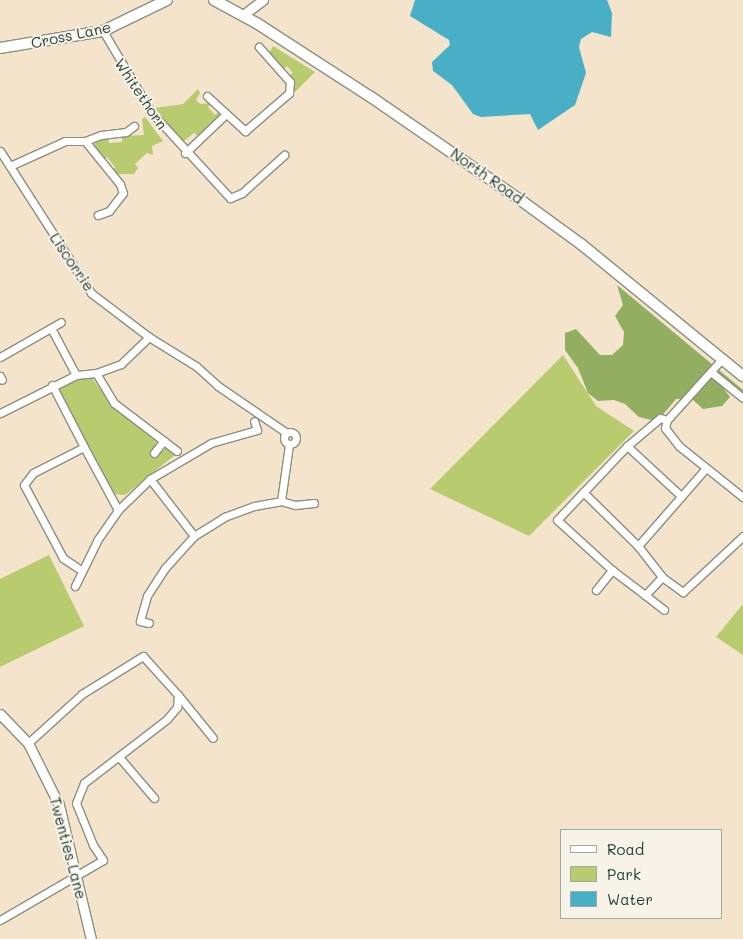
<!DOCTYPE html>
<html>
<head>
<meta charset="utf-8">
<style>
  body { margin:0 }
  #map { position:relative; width:743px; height:939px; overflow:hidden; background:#f4e4cc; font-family:Mali,sans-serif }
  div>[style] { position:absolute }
  .green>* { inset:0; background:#b8cb6e }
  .forest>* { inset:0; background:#92af61 }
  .water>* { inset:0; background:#48afc7 }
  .roads { filter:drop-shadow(1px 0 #8a9080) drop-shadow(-1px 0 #8a9080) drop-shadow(0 1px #8a9080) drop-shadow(0 -1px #8a9080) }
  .minor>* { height:7px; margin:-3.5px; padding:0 3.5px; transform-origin:3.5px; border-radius:3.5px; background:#fff }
  .minor>.ring { margin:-3.5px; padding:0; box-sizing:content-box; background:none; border:7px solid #fff; border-radius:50% }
  .tertiary>* { height:9px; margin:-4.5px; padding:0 4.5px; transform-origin:4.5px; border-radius:4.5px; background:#fff }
  .secondary>* { height:10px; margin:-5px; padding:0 5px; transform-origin:5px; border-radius:5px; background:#fff }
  span { translate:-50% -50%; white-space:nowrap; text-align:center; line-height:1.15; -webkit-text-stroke:4px #f7f3e8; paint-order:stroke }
  .street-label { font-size:15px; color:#1f3d34 }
  .legend { position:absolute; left:560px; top:829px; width:162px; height:90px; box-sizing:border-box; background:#f7f3e8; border:1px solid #a1aaa0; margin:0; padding:6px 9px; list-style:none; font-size:15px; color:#1f3d34 }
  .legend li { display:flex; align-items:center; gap:10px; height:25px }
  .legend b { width:25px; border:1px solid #a1aaa0 }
</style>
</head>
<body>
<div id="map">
  <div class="green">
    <i style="clip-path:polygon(273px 46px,315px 72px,295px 92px,289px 76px,293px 73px,287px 66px,283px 70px,269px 53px)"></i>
    <i style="clip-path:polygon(198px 89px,200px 93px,196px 100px,200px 104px,211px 103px,208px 107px,215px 115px,218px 112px,220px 117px,198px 136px,194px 133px,183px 142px,155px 108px,183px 104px)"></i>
    <i style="clip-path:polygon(145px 117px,163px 141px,152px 146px,153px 155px,147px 153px,135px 164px,138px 168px,134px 174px,115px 174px,112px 171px,115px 167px,107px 157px,103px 160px,95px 148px,95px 141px,108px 138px,109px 143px,122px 142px,122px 136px,144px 135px,142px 119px)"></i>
    <i style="clip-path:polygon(563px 355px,596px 406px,634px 431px,529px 536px,430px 489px)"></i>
    <i style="clip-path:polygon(92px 378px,115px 410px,154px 437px,156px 443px,151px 452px,157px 456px,166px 448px,175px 455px,125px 495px,114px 494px,59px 392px,61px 386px,71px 381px)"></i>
    <i style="clip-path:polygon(49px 555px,84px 626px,0 667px,0 579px)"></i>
    <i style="clip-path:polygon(743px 604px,743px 655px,716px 637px)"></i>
  </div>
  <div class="forest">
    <i style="clip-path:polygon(617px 285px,743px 390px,743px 400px,722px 386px,730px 397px,722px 406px,703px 409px,692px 399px,676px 399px,660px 418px,651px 420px,639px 417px,625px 404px,614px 400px,598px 401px,588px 393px,578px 368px,565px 350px,565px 333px,576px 329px,600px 355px,612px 355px,623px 345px,624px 332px,615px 316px,623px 305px)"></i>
  </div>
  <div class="water">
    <i style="clip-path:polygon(415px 0,607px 0,612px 13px,611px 37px,592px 32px,581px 39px,579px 47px,586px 73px,575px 105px,538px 130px,530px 114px,481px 117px,473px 114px,452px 85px,433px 71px,432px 62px,450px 45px,449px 40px,410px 16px)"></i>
  </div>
  <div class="roads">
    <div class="minor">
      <i style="left:103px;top:31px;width:94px;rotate:59.3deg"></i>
      <i style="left:151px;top:112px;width:117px;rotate:47.4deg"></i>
      <i style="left:230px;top:198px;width:13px;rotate:-23deg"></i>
      <i style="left:242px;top:193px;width:57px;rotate:-42.1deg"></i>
      <i style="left:207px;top:96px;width:52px;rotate:42.6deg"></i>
      <i style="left:245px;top:131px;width:58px;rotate:-40.8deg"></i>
      <i style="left:289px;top:93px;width:11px;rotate:-85deg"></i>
      <i style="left:290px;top:82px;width:47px;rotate:-131.5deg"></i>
      <i style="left:85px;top:141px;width:17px;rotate:-21deg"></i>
      <i style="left:101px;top:135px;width:25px;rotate:-7deg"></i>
      <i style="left:126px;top:132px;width:10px;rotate:-37deg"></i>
      <i style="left:0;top:151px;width:169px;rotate:57.3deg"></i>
      <i style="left:91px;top:293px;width:73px;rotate:37.2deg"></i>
      <i style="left:149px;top:337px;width:39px;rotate:136deg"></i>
      <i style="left:121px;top:364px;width:27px;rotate:160deg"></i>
      <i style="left:96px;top:373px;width:20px;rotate:174deg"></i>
      <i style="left:76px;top:375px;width:85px;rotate:153.4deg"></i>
      <i style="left:185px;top:153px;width:57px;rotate:-43.6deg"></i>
      <i style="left:10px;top:166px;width:60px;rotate:-24.4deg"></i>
      <i style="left:65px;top:141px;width:20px"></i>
      <i style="left:85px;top:141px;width:55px;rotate:50.9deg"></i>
      <i style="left:120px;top:184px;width:9px;rotate:72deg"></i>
      <i style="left:123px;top:193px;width:23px;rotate:128deg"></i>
      <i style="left:109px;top:211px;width:12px;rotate:160deg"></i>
      <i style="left:51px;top:328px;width:53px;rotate:62deg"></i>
      <i style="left:149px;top:337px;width:55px;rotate:31.7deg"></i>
      <i style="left:196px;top:366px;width:30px;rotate:42deg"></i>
      <i style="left:218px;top:386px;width:83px;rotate:34.3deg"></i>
      <i style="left:0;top:357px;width:70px;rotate:-29.8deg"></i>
      <i style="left:722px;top:359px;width:82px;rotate:132deg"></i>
      <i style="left:667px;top:420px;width:8px;rotate:104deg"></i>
      <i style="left:665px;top:428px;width:23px;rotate:52deg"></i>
      <i style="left:679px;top:446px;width:82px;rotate:38.6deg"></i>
      <i style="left:711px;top:372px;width:41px;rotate:39.1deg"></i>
      <i style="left:96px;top:373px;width:35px;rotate:59deg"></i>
      <i style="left:114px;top:403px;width:79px;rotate:37.3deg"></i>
      <i style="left:0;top:376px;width:4px;rotate:63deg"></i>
      <i style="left:52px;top:385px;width:70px;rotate:62.7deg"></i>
      <i style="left:84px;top:447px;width:57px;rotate:153deg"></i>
      <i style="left:33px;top:473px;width:15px;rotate:127deg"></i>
      <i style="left:24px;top:485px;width:83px;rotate:61.9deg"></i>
      <i style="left:63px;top:558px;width:22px;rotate:34deg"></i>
      <i style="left:667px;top:420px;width:7px;rotate:-164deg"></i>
      <i style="left:660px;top:418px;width:43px;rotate:139.7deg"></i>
      <i style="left:627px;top:446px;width:74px;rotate:42.8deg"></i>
      <i class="ring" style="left:284px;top:432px;width:5px;height:5px"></i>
      <i style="left:154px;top:453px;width:16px;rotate:-52deg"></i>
      <i style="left:706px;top:468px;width:103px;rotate:131.1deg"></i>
      <i style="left:638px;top:546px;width:39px;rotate:52deg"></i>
      <i style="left:662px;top:577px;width:26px;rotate:36deg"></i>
      <i style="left:683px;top:592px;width:82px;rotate:-43deg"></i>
      <i style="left:150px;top:479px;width:71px;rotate:-30.5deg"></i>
      <i style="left:211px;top:443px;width:48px;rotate:-15.8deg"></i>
      <i style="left:257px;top:430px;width:9px;rotate:-108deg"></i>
      <i style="left:583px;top:492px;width:77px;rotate:44.5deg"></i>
      <i style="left:281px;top:501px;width:57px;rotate:-81.9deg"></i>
      <i style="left:118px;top:510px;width:45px;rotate:-44.1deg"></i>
      <i style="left:150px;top:479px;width:72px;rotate:52.3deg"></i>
      <i style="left:194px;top:536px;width:43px;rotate:132.2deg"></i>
      <i style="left:165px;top:568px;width:33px;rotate:123deg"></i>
      <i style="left:147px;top:596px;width:26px;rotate:106deg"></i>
      <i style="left:140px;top:621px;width:9px;rotate:13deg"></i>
      <i style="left:194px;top:536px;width:36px;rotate:-32deg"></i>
      <i style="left:224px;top:517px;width:32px;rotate:-20deg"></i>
      <i style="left:254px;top:506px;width:27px;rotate:-10deg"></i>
      <i style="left:281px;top:501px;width:15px;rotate:16deg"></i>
      <i style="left:295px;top:505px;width:19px;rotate:-6deg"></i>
      <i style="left:612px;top:570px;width:41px;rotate:37.1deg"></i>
      <i style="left:662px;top:577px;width:25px;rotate:133deg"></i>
      <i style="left:645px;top:595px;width:24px;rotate:38deg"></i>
      <i style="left:75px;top:586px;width:52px;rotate:-63.9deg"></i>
      <i style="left:98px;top:539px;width:35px;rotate:-55deg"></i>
      <i style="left:118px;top:510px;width:72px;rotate:-118.4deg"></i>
      <i style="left:596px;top:590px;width:26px;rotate:-51deg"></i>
      <i style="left:612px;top:570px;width:74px;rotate:-137.7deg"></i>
      <i style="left:557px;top:520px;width:102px;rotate:-46.6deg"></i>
      <i style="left:178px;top:695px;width:55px;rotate:50.9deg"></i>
      <i style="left:119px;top:757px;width:54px;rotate:49.5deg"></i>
      <i style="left:0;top:920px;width:119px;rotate:-30.2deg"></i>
      <i style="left:103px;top:860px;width:18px;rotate:-124deg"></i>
      <i style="left:93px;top:845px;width:45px;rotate:-112deg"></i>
      <i style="left:76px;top:803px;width:22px;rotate:-68deg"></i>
      <i style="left:84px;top:783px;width:105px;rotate:-37.6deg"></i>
      <i style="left:167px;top:719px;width:16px;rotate:-50deg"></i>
      <i style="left:177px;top:707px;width:12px;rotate:-85deg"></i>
      <i style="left:178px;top:695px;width:52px;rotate:-131.9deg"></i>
      <i style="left:143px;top:656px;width:72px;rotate:148.1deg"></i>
      <i style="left:82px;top:694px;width:73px;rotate:137.8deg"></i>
    </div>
    <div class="tertiary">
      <i style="left:243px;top:15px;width:25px;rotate:-37deg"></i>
      <i style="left:0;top:714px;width:40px;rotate:46deg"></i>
      <i style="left:28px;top:743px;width:69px;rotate:63.4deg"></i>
      <i style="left:59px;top:805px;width:138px;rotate:76.6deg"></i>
    </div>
    <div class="secondary">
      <i style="left:214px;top:0;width:50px;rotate:28.6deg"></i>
      <i style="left:258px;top:24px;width:135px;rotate:32.9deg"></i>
      <i style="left:371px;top:97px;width:180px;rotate:34.6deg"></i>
      <i style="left:519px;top:199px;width:77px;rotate:36deg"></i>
      <i style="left:581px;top:244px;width:209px;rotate:39.2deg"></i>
      <i style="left:0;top:48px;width:104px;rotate:-9.4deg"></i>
      <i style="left:103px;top:31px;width:71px;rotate:-25.8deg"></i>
    </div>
  </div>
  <div class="street-label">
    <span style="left:71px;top:35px;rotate:-12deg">Cross Lane</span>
    <span style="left:141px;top:94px;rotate:56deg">Whitethorn</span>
    <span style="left:487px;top:176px;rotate:35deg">North Road</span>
    <span style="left:72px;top:262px;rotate:56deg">Liscorrie</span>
    <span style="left:68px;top:848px;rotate:75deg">Twenties Lane</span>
  </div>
  <ul class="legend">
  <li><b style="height:6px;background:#fff"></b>Road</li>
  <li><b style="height:14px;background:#b8cb6e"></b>Park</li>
  <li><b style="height:14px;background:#48afc7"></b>Water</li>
  </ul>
</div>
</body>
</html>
